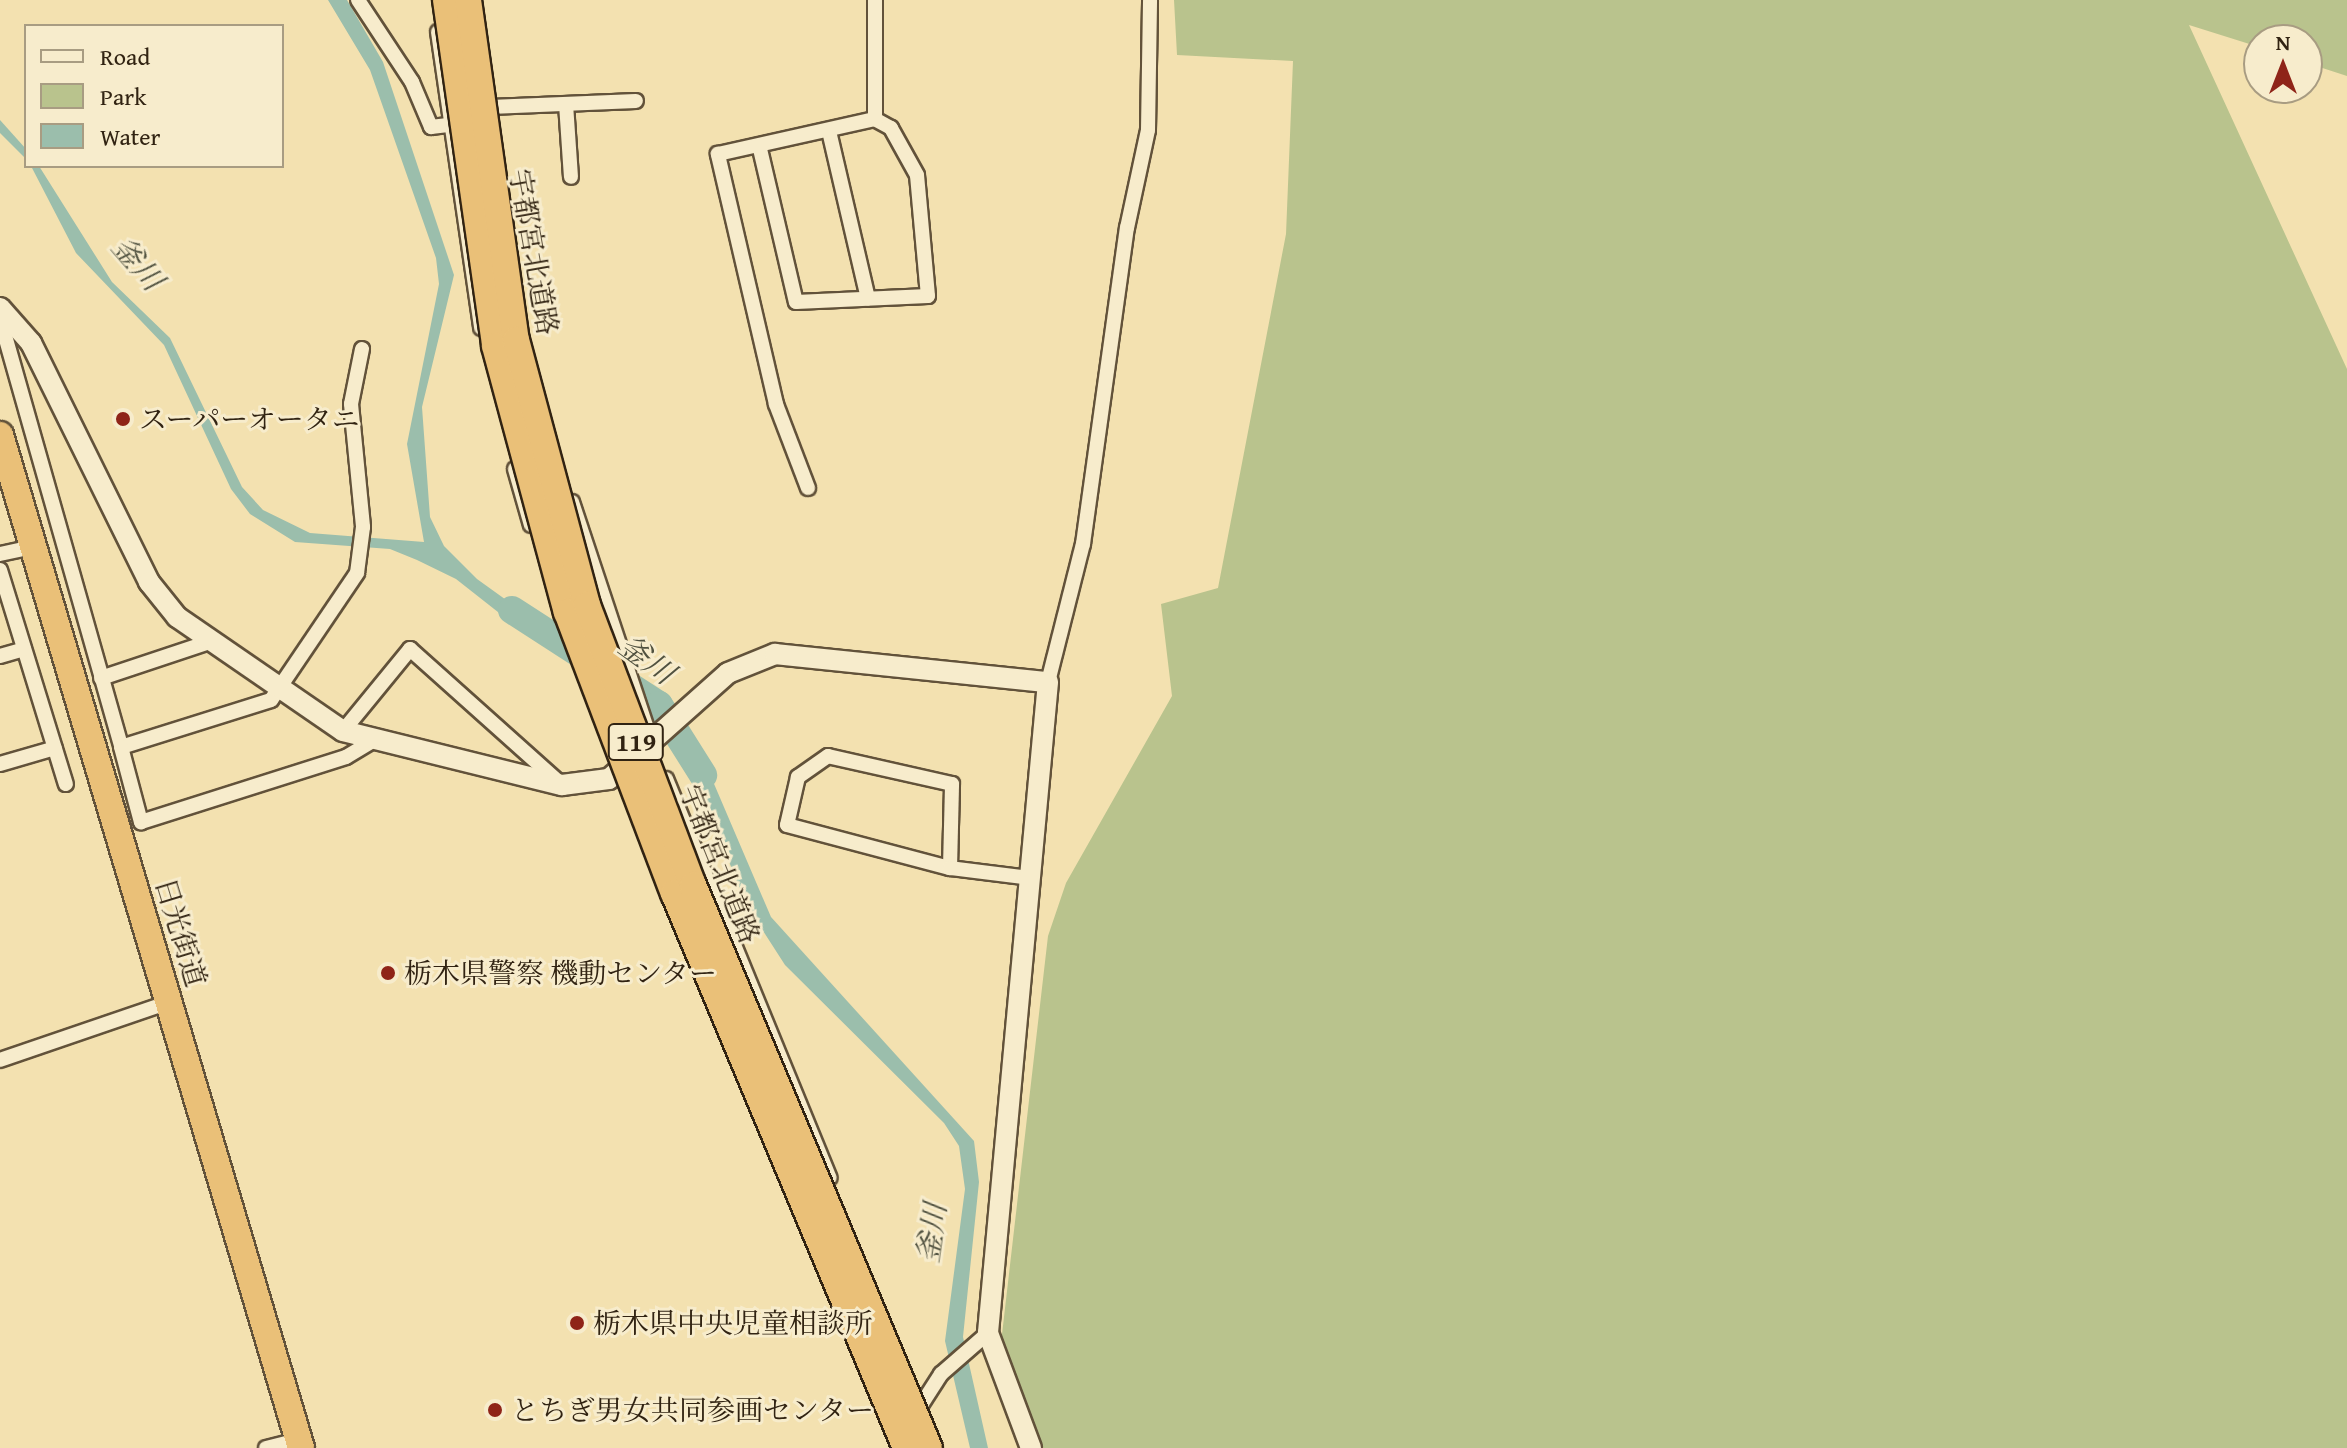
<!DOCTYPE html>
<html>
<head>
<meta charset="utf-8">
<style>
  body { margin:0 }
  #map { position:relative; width:2347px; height:1448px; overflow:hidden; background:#f3e1b0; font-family:"Gentium Book Plus","Noto Serif JP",serif }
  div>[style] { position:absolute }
  .green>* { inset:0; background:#b9c38d }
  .water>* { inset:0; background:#9bbeac }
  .river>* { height:28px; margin:-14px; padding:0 14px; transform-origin:14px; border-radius:14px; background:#9bbeac }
  .roads { filter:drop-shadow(2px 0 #62523a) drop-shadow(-2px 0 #62523a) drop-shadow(0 2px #62523a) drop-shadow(0 -2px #62523a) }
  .street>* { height:14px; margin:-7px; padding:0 7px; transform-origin:7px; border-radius:7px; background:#f7eccc }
  .secondary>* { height:20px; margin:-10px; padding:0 10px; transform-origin:10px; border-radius:10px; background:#f7eccc }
  .highway>* { height:26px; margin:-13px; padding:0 13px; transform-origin:13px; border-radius:13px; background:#eac078 }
  .bridges { filter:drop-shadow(2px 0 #312312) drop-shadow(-2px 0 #312312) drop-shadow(0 2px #312312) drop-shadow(0 -2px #312312) }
  .highway-bridge>* { height:26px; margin:-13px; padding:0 13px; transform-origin:13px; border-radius:13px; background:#eac078 }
  .dots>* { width:22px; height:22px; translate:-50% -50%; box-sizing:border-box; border:4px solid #f7eccc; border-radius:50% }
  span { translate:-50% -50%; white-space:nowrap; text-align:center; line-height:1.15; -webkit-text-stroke:6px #f7eccc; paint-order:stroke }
  .shield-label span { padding:2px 6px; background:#f7eccc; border:2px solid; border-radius:6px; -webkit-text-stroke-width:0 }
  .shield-label { font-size:26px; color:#312312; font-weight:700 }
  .street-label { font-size:28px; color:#312312 }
  .poi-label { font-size:28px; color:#312312 }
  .left { translate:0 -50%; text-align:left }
  .water-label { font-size:30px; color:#515240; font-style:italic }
  .legend { position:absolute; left:24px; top:24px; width:260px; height:144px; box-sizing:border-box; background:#f7eccc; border:2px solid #a89c82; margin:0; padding:10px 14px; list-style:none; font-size:24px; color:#312312 }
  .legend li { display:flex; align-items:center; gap:16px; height:40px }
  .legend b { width:40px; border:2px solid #a89c82 }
  .north { position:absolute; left:2243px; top:24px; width:80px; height:80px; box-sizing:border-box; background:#f7eccc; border:2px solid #a89c82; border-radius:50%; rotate:0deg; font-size:22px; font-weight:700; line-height:32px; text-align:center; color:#312312 }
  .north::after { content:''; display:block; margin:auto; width:28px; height:36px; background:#8f2418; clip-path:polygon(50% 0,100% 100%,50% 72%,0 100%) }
</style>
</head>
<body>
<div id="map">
  <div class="green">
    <i style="clip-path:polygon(1174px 0,2347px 0,2347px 76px,2307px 63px,2307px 40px,2259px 40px,2259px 47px,2189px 25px,2347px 369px,2347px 1448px,1042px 1448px,1001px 1343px,1048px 936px,1066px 883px,1172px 696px,1161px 604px,1218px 588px,1286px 234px,1293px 61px,1177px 55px)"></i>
  </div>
  <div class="water">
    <i style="clip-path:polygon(328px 0,347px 0,383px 62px,454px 275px,422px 407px,430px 517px,444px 546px,477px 579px,544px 627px,535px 641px,456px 579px,417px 560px,390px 549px,295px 542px,250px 514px,231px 489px,164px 345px,76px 253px,31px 166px,39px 166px,112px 282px,170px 338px,242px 487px,263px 510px,310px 533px,424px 542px,407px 444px,439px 284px,436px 258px,370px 70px)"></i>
    <i style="clip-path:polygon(0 120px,26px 149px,26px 159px,0 133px)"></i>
    <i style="clip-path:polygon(694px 737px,771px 917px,974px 1141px,979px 1182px,963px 1337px,988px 1448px,970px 1448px,945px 1341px,965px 1189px,959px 1146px,944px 1123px,785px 965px,747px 906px,682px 746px)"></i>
  </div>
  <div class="river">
    <i style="left:512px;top:610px;width:175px;rotate:32.9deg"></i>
    <i style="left:659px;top:705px;width:83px;rotate:57.8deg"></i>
  </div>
  <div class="roads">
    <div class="street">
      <i style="left:358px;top:0;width:98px;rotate:56.6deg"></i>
      <i style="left:412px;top:82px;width:49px;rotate:67.1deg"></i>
      <i style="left:431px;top:127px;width:17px;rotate:-7deg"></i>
      <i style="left:438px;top:32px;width:299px;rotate:81.7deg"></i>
      <i style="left:566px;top:104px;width:73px;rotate:86.1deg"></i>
      <i style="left:490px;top:107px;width:146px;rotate:-2.4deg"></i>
      <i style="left:829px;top:131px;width:172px;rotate:76.9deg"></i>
      <i style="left:760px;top:149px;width:157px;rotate:76.8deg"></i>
      <i style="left:796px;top:302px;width:132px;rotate:-2.6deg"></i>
      <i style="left:928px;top:296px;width:121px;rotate:-95.2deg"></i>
      <i style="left:917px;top:175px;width:54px;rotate:-119deg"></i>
      <i style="left:891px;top:128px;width:18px;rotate:-151deg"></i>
      <i style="left:0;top:318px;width:446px;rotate:74.2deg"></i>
      <i style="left:362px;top:349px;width:56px;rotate:101.3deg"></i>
      <i style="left:351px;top:404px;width:124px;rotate:84.4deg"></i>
      <i style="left:363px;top:527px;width:46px;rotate:97.4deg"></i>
      <i style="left:357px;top:573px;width:153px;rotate:124.1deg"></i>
      <i style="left:271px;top:700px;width:157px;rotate:162.6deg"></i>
      <i style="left:121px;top:747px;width:78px;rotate:75.1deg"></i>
      <i style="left:141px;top:822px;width:215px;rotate:-17.6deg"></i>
      <i style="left:346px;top:757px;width:31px;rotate:-31deg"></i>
      <i style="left:515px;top:469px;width:58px;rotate:74.1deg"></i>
      <i style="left:808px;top:488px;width:90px;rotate:-110.9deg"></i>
      <i style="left:776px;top:404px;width:257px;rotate:-103.1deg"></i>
      <i style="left:718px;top:154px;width:161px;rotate:-12.6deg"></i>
      <i style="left:875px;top:119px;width:119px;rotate:-90deg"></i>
      <i style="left:572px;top:502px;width:239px;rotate:71.7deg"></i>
      <i style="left:0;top:554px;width:34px;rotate:-12deg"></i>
      <i style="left:0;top:570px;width:224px;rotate:72.9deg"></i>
      <i style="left:0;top:656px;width:25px;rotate:-16deg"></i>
      <i style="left:101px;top:678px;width:114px;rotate:-18.4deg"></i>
      <i style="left:1048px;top:682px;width:142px;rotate:-75.8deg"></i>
      <i style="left:1083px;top:544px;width:319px;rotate:-82.1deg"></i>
      <i style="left:1127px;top:228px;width:100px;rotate:-77.9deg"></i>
      <i style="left:1148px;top:130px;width:130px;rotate:-89.1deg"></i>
      <i style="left:343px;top:731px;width:106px;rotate:-50.7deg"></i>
      <i style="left:410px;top:649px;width:201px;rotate:41.8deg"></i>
      <i style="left:0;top:764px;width:57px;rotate:-16.2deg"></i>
      <i style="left:666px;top:779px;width:431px;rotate:67.7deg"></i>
      <i style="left:950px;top:868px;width:84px;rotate:-88.6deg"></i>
      <i style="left:952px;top:784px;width:127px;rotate:-167.3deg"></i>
      <i style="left:828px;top:756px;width:37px;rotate:145deg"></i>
      <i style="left:798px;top:777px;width:49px;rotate:102.9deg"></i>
      <i style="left:787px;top:825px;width:169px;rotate:14.8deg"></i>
      <i style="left:950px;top:868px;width:81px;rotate:7.1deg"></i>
      <i style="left:0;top:1060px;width:179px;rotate:-18.9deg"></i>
      <i style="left:914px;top:1416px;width:50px;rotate:-57.3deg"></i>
      <i style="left:941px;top:1374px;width:62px;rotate:-41.1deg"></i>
      <i style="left:266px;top:1448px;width:34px;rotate:-14deg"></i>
    </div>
    <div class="secondary">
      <i style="left:0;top:308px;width:47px;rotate:48.5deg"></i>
      <i style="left:31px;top:343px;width:267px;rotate:63.7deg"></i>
      <i style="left:149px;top:582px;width:45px;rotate:51.3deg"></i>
      <i style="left:177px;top:617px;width:201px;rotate:34.5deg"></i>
      <i style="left:343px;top:731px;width:226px;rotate:13.9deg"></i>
      <i style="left:562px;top:785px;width:47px;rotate:-7.3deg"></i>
      <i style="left:609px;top:779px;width:159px;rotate:-41.7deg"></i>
      <i style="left:728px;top:673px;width:51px;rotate:-22deg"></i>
      <i style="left:775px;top:654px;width:274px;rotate:5.9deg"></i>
      <i style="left:1048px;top:682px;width:654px;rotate:95.27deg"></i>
      <i style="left:988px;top:1333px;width:123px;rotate:69.5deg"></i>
    </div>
    <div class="highway">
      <i style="left:0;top:435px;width:1057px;rotate:73.45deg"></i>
    </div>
  </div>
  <div class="bridges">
    <div class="highway-bridge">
      <i style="left:446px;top:0;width:349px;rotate:81.9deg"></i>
      <i style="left:495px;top:346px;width:276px;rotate:74.9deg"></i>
      <i style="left:567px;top:612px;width:301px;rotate:69.2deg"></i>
      <i style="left:674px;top:893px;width:602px;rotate:67.31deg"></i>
      <i style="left:468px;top:0;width:343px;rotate:82deg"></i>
      <i style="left:516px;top:340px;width:274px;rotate:75deg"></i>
      <i style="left:587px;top:605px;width:299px;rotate:69.3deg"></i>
      <i style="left:693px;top:885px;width:610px;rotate:67.26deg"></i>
    </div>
  </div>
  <div class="dots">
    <i style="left:123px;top:419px;background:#8f2418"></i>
    <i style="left:388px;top:973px;background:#8f2418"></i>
    <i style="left:577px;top:1323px;background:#8f2418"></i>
    <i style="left:495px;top:1410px;background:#8f2418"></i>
  </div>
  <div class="shield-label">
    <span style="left:636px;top:742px">119</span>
  </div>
  <div class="street-label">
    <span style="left:534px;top:252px;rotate:80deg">宇都宮北道路</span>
    <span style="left:720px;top:864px;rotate:68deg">宇都宮北道路</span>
    <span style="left:181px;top:932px;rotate:73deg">日光街道</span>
  </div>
  <div class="poi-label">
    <span class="left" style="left:139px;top:419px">スーパーオータニ</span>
    <span class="left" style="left:404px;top:973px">栃木県警察 機動センター</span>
    <span class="left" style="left:593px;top:1323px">栃木県中央児童相談所</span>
    <span class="left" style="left:511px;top:1410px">とちぎ男女共同参画センター</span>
  </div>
  <div class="water-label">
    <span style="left:138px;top:263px;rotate:49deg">釜川</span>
    <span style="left:647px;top:659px;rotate:36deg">釜川</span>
    <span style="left:931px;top:1233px;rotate:-82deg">釜川</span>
  </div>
  <ul class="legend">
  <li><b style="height:10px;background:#f7eccc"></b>Road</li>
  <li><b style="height:22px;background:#b9c38d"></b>Park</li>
  <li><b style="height:22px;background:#9bbeac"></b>Water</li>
  </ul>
  <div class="north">N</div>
</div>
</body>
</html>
